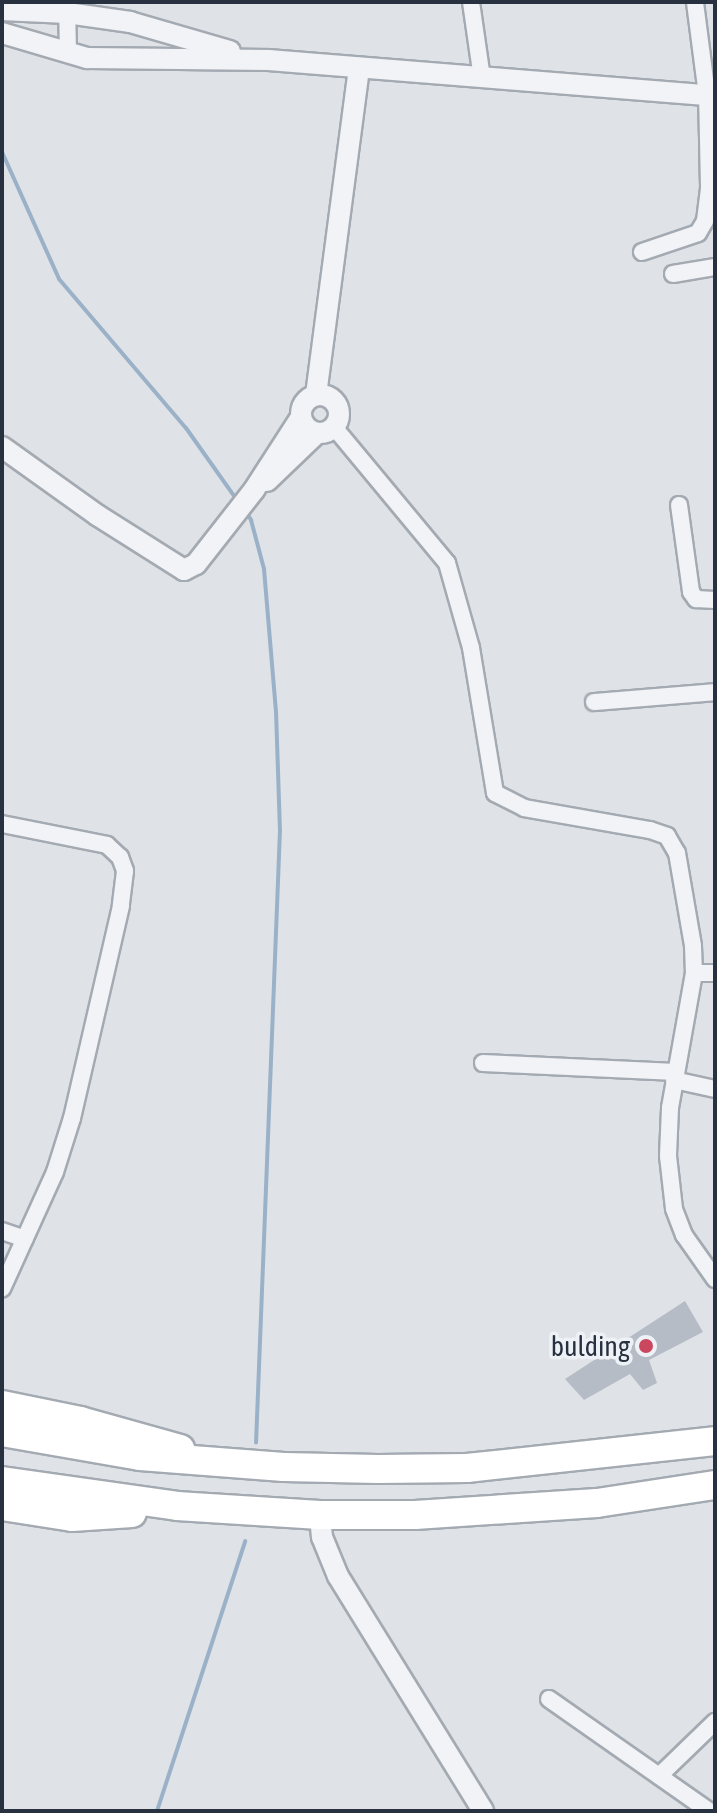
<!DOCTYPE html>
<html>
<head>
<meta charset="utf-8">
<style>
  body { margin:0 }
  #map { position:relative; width:717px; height:1813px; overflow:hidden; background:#dfe3e8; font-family:"Asap Condensed",sans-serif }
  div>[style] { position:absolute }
  .stream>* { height:4px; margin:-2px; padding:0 2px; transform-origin:2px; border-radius:2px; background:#9bb1c7 }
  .building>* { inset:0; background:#b6bcc5 }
  .roads { filter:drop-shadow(2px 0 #a4aab2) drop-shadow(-2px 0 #a4aab2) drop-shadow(0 2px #a4aab2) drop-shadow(0 -2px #a4aab2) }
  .minor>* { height:16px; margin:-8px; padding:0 8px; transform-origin:8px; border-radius:8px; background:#f2f3f6 }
  .tertiary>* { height:20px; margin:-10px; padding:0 10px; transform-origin:10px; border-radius:10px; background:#f2f3f6 }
  .tertiary>.ring { margin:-10px; padding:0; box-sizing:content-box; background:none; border:20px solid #f2f3f6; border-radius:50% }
  .trunk>* { height:28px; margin:-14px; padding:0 14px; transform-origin:14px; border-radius:14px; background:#fff }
  .dots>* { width:22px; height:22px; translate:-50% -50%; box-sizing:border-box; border:4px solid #eef2f6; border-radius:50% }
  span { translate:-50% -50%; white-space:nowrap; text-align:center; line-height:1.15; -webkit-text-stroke:7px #eef2f6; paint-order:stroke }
  .poi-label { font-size:28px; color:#28313f }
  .right { translate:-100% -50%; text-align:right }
  .frame { position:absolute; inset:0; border:4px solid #28313f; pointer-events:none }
</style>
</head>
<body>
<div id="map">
  <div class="stream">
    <i style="left:2px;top:152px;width:139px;rotate:65.8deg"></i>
    <i style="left:59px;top:279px;width:196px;rotate:49.6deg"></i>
    <i style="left:186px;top:428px;width:88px;rotate:54.7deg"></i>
    <i style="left:245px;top:510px;width:12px;rotate:59deg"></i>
    <i style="left:251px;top:520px;width:51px;rotate:75.1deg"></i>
    <i style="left:264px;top:569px;width:143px;rotate:85.2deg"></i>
    <i style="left:276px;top:711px;width:119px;rotate:88.1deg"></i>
    <i style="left:280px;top:830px;width:613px;rotate:92.24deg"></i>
    <i style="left:157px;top:1811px;width:284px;rotate:-71.9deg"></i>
  </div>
  <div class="building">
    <i style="clip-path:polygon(685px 1301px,703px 1332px,649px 1360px,657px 1383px,643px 1390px,630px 1374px,584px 1400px,565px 1379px)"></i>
  </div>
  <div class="roads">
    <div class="minor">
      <i style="left:67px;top:2px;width:52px;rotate:88.9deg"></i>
      <i style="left:471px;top:2px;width:77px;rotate:81.8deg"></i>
      <i style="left:642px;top:252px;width:59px;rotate:-18.7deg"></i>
      <i style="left:698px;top:233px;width:14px;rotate:-60deg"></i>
      <i style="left:705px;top:221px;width:34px;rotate:-83deg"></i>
      <i style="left:709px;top:187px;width:92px;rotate:-91.2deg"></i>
      <i style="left:707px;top:95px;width:94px;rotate:-97.4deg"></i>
      <i style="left:673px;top:274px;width:43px;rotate:-9.5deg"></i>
      <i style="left:334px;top:427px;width:177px;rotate:50.3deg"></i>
      <i style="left:447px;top:563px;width:88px;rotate:74.2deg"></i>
      <i style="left:471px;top:648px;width:147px;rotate:80.6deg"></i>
      <i style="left:495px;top:793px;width:33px;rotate:27deg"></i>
      <i style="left:524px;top:808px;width:128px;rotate:9.9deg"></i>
      <i style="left:650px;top:830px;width:18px;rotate:19deg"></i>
      <i style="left:667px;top:836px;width:20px;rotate:60deg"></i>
      <i style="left:677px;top:853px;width:94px;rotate:80.2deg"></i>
      <i style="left:693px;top:946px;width:27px;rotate:88deg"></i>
      <i style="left:694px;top:973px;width:137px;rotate:100.1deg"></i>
      <i style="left:670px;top:1108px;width:48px;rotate:92.4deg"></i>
      <i style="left:668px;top:1156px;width:53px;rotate:83.5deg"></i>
      <i style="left:674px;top:1209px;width:28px;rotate:69deg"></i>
      <i style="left:684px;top:1235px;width:54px;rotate:54.8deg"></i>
      <i style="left:679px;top:505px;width:88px;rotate:82.1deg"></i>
      <i style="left:691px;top:592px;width:9px;rotate:54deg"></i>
      <i style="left:696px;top:599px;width:19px;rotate:3deg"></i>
      <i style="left:594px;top:702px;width:121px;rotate:-4.7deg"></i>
      <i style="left:2px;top:824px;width:107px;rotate:11.3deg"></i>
      <i style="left:107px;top:845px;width:18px;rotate:43deg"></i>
      <i style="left:120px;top:857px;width:15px;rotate:70deg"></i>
      <i style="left:125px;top:871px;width:35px;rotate:97deg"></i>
      <i style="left:121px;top:906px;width:218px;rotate:103deg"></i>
      <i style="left:72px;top:1118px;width:57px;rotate:107.5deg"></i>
      <i style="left:55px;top:1172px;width:128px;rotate:114.4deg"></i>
      <i style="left:694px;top:973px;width:21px"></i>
      <i style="left:483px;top:1063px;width:193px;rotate:2.7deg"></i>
      <i style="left:674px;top:1080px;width:42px;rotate:12.4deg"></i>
      <i style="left:2px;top:1231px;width:24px;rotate:19deg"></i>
      <i style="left:549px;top:1699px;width:195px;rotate:35deg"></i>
      <i style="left:659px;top:1776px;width:78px;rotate:-44deg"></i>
    </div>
    <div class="tertiary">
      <i style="left:2px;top:10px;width:65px;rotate:2.6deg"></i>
      <i style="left:67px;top:13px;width:64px;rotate:8.1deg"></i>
      <i style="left:130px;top:22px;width:104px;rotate:16.2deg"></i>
      <i style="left:2px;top:33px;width:89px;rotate:16.4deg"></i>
      <i style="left:87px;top:58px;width:182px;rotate:0.6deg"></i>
      <i style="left:269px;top:60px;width:447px;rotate:4.6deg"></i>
      <i class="ring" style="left:301px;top:395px;width:18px;height:18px"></i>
      <i style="left:316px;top:395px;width:330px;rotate:-82.5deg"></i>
      <i style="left:2px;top:447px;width:117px;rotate:35.6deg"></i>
      <i style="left:97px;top:515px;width:103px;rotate:32.3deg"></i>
      <i style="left:184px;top:570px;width:13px;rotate:-27deg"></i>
      <i style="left:196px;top:564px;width:94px;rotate:-51.9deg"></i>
      <i style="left:254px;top:490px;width:87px;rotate:-57.2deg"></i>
      <i style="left:267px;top:481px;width:69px;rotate:-43.8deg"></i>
      <i style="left:320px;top:1515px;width:22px;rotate:85deg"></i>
      <i style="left:322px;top:1537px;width:42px;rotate:67.7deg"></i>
      <i style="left:338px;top:1576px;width:276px;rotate:58.3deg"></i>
    </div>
    <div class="trunk">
      <i style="left:2px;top:1405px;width:80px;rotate:11.6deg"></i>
      <i style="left:80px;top:1421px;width:104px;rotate:15.6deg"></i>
      <i style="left:2px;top:1432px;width:140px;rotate:9.9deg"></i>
      <i style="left:140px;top:1456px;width:144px;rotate:4.4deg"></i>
      <i style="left:284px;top:1467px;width:94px;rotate:1.2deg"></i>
      <i style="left:378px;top:1469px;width:89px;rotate:-0.6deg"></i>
      <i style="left:467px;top:1468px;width:249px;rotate:-6.2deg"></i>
      <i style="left:2px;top:1481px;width:177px;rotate:8.1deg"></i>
      <i style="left:177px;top:1506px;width:143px;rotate:3.6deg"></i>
      <i style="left:320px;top:1515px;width:95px"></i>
      <i style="left:415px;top:1515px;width:182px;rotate:-3.8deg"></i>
      <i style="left:597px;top:1503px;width:119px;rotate:-8.7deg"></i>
      <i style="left:2px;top:1506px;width:71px;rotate:8.9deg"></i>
      <i style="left:72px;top:1517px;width:60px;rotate:-3.8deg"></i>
    </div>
  </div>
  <div class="dots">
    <i style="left:646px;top:1346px;background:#ca475e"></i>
  </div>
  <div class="poi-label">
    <span class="right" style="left:630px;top:1346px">bulding</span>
  </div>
  <div class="frame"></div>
</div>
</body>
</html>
